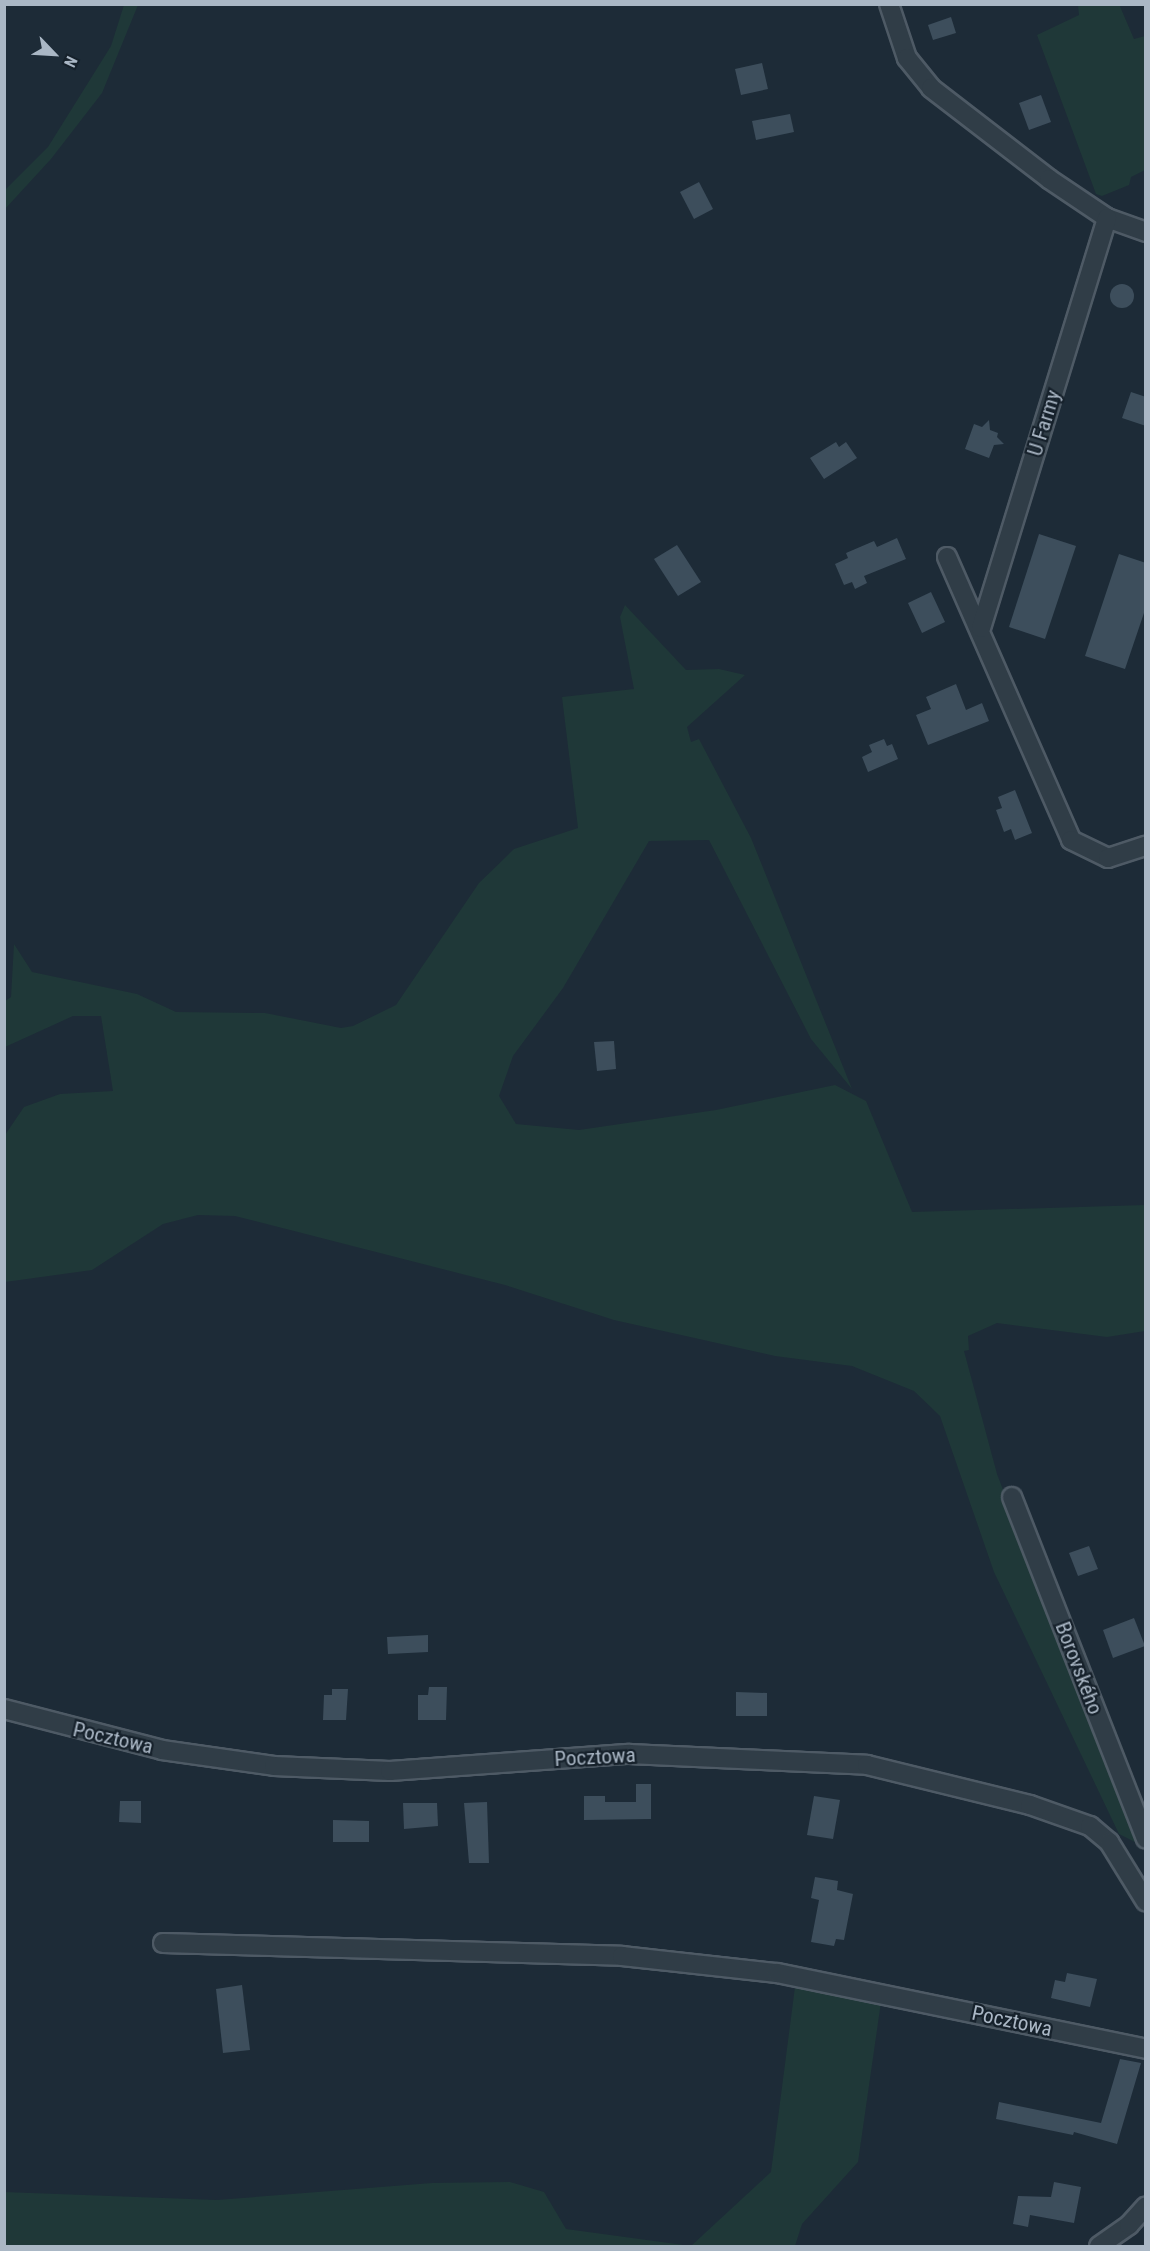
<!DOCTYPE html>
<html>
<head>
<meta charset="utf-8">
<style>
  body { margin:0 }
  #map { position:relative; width:1150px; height:2251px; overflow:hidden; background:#1d2b37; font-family:"Roboto Condensed",sans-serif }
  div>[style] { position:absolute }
  .green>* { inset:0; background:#1f3838 }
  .building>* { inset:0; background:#3d4e5c }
  .round { border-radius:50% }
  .roads { filter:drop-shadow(2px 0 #4e5a65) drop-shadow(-2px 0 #4e5a65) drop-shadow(0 2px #4e5a65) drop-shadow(0 -2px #4e5a65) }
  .minor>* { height:18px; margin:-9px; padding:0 9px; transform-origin:9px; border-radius:9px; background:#303d47 }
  span { translate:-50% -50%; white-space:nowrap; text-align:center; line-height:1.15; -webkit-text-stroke:4.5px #16212b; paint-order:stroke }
  .street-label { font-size:21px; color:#aab7c5 }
  .frame { position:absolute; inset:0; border:6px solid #aab7c5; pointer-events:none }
  .north { position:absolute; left:24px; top:24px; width:60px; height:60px; -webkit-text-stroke:4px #16212b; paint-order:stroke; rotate:115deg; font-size:16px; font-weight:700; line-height:24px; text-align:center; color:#aab7c5 }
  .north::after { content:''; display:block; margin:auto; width:21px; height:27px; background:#aab7c5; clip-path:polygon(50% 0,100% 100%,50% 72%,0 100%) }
</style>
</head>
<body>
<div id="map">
  <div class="green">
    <i style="clip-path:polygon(1119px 4px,1134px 39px,1145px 36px,1145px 170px,1131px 177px,1129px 185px,1102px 196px,1096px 194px,1037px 35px,1079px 15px,1078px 5px)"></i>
    <i style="clip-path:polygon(124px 5px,138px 5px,102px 93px,51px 159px,5px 209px,5px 190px,48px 147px,111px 46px)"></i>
    <i style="clip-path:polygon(625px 605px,686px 670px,719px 669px,745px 675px,687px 727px,691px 742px,699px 739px,751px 838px,852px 1089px,811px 1039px,709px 840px,649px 841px,563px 988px,513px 1056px,499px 1096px,516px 1124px,579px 1130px,716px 1110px,835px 1085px,866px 1101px,912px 1212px,1145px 1205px,1145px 1331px,1107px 1337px,997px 1323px,968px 1336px,969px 1350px,964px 1351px,997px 1474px,1139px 1844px,1119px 1834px,994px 1572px,940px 1416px,914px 1391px,852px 1366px,775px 1356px,614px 1320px,505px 1285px,235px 1216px,198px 1215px,163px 1224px,92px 1270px,5px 1282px,5px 1135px,24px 1107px,60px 1094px,113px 1091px,101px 1016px,73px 1016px,5px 1047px,5px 1001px,11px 997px,14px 944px,32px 972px,137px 994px,176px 1012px,265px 1013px,341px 1028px,353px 1026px,396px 1005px,479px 883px,514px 849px,578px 828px,562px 697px,634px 689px,620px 617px)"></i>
    <i style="clip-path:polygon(795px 1987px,881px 2002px,858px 2162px,802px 2224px,795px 2246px,5px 2246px,4px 2192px,217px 2200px,432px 2183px,510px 2182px,544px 2192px,566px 2229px,691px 2246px,771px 2172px)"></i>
  </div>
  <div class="building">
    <i style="clip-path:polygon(951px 17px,956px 33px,933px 40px,928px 25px)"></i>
    <i style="clip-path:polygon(762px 63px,768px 89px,741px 95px,735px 69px)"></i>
    <i style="clip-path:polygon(1041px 95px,1051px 122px,1029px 130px,1019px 103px)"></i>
    <i style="clip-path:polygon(790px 114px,794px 132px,756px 140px,752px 121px)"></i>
    <i style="clip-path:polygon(699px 182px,713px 209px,694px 219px,680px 192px)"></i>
    <i class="round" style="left:1110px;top:284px;width:24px;height:24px"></i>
    <i style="clip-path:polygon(1131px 392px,1146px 397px,1146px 426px,1122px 418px)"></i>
    <i style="clip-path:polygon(989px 420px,990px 430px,998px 433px,997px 437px,1004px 444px,994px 445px,989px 458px,965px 449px,974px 424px,982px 427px)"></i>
    <i style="clip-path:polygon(836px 442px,839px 447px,846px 442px,857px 458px,824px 479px,810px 458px)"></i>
    <i style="clip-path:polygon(1039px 534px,1076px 546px,1045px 639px,1009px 627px)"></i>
    <i style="clip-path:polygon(897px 538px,906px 559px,864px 576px,867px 583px,855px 589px,852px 582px,844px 585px,835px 564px,848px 558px,846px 553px,874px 541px,877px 547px)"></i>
    <i style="clip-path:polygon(677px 545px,701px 582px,678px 596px,654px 559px)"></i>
    <i style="clip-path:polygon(1119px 554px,1146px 563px,1146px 607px,1125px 669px,1085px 656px)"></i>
    <i style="clip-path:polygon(931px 592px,945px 622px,922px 633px,908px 603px)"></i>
    <i style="clip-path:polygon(956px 684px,966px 710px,982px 703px,989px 721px,928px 745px,916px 715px,931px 709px,926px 697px)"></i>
    <i style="clip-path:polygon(884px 739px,887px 746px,892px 744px,898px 759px,868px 772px,862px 757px,872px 752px,869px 745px)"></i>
    <i style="clip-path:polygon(1015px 790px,1032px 833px,1015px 840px,1011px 829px,1004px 832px,996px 810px,1002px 808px,998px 797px)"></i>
    <i style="clip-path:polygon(614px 1041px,616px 1069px,597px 1071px,594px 1042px)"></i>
    <i style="clip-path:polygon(1089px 1546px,1098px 1569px,1078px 1576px,1069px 1553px)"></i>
    <i style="clip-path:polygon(1134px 1618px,1145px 1646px,1113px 1658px,1103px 1630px)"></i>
    <i style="clip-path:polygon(428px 1635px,428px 1652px,388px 1654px,387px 1637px)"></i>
    <i style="clip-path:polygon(429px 1687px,447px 1687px,446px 1720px,418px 1720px,418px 1695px,428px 1695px)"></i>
    <i style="clip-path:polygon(332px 1689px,348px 1689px,346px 1720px,323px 1720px,324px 1695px,332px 1695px)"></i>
    <i style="clip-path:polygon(736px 1692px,767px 1693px,767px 1716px,736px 1716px)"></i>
    <i style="clip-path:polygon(636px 1784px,651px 1784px,651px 1819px,584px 1820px,584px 1796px,605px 1796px,605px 1802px,636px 1802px)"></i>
    <i style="clip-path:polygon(814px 1796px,840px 1800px,833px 1839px,807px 1835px)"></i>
    <i style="clip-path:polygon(120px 1801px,141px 1801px,141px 1823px,119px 1822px)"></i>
    <i style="clip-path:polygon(487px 1802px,489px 1863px,469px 1863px,464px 1803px)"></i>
    <i style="clip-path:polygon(403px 1803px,437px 1803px,438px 1826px,404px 1829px)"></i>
    <i style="clip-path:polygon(333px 1820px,369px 1821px,369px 1842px,333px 1842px)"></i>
    <i style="clip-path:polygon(815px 1877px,838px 1881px,837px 1890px,853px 1894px,844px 1940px,836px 1939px,834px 1946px,811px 1942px,819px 1900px,811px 1898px)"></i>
    <i style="clip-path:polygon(1067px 1973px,1097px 1979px,1090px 2007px,1051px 1998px,1055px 1980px,1065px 1982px)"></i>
    <i style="clip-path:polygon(242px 1985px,250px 2050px,223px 2053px,216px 1989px)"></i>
    <i style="clip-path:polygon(1120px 2059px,1141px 2063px,1117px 2144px,1074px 2132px,1073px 2135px,996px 2119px,999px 2102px,1101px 2123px)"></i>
    <i style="clip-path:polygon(1054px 2182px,1081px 2187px,1074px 2223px,1030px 2215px,1028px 2227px,1013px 2224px,1018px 2196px,1051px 2197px)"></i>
  </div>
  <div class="roads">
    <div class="minor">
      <i style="left:889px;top:4px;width:57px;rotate:71.6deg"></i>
      <i style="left:907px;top:58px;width:38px;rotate:51deg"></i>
      <i style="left:931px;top:88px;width:149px;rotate:37.6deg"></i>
      <i style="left:1049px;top:179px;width:70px;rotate:33.9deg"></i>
      <i style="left:1107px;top:218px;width:41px;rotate:19.7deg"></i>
      <i style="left:947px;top:557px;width:309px;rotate:66.3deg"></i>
      <i style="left:1071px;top:840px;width:41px;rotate:25.9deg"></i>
      <i style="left:1108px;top:858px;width:40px;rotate:-18deg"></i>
      <i style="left:981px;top:628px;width:429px;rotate:-72.9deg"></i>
      <i style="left:1012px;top:1497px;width:367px;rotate:68.6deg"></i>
      <i style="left:4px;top:1709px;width:163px;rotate:14.5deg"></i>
      <i style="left:162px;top:1750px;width:113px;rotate:8.1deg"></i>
      <i style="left:274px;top:1766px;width:116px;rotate:2.5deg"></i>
      <i style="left:390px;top:1771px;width:240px;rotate:-4.1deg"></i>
      <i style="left:629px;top:1754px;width:238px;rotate:2.6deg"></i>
      <i style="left:867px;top:1765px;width:168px;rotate:13.8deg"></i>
      <i style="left:1030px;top:1805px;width:64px;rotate:19.3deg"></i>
      <i style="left:1090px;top:1826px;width:25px;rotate:40deg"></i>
      <i style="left:1109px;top:1842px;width:70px;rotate:58.3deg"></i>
      <i style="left:163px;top:1943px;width:459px;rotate:1.6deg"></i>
      <i style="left:622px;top:1956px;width:156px;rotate:6.3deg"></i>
      <i style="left:777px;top:1973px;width:377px;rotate:11.6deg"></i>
      <i style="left:1099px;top:2246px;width:37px;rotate:-35deg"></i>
      <i style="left:1129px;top:2225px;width:25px;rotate:-48deg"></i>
    </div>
  </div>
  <div class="street-label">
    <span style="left:1044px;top:423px;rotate:-73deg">U Farmy</span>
    <span style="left:1079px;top:1668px;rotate:69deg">Borovského</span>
    <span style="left:113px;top:1738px;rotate:13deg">Pocztowa</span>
    <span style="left:595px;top:1757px;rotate:-3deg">Pocztowa</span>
    <span style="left:1012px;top:2021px;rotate:12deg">Pocztowa</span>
  </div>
  <div class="frame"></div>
  <div class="north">N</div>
</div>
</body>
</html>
